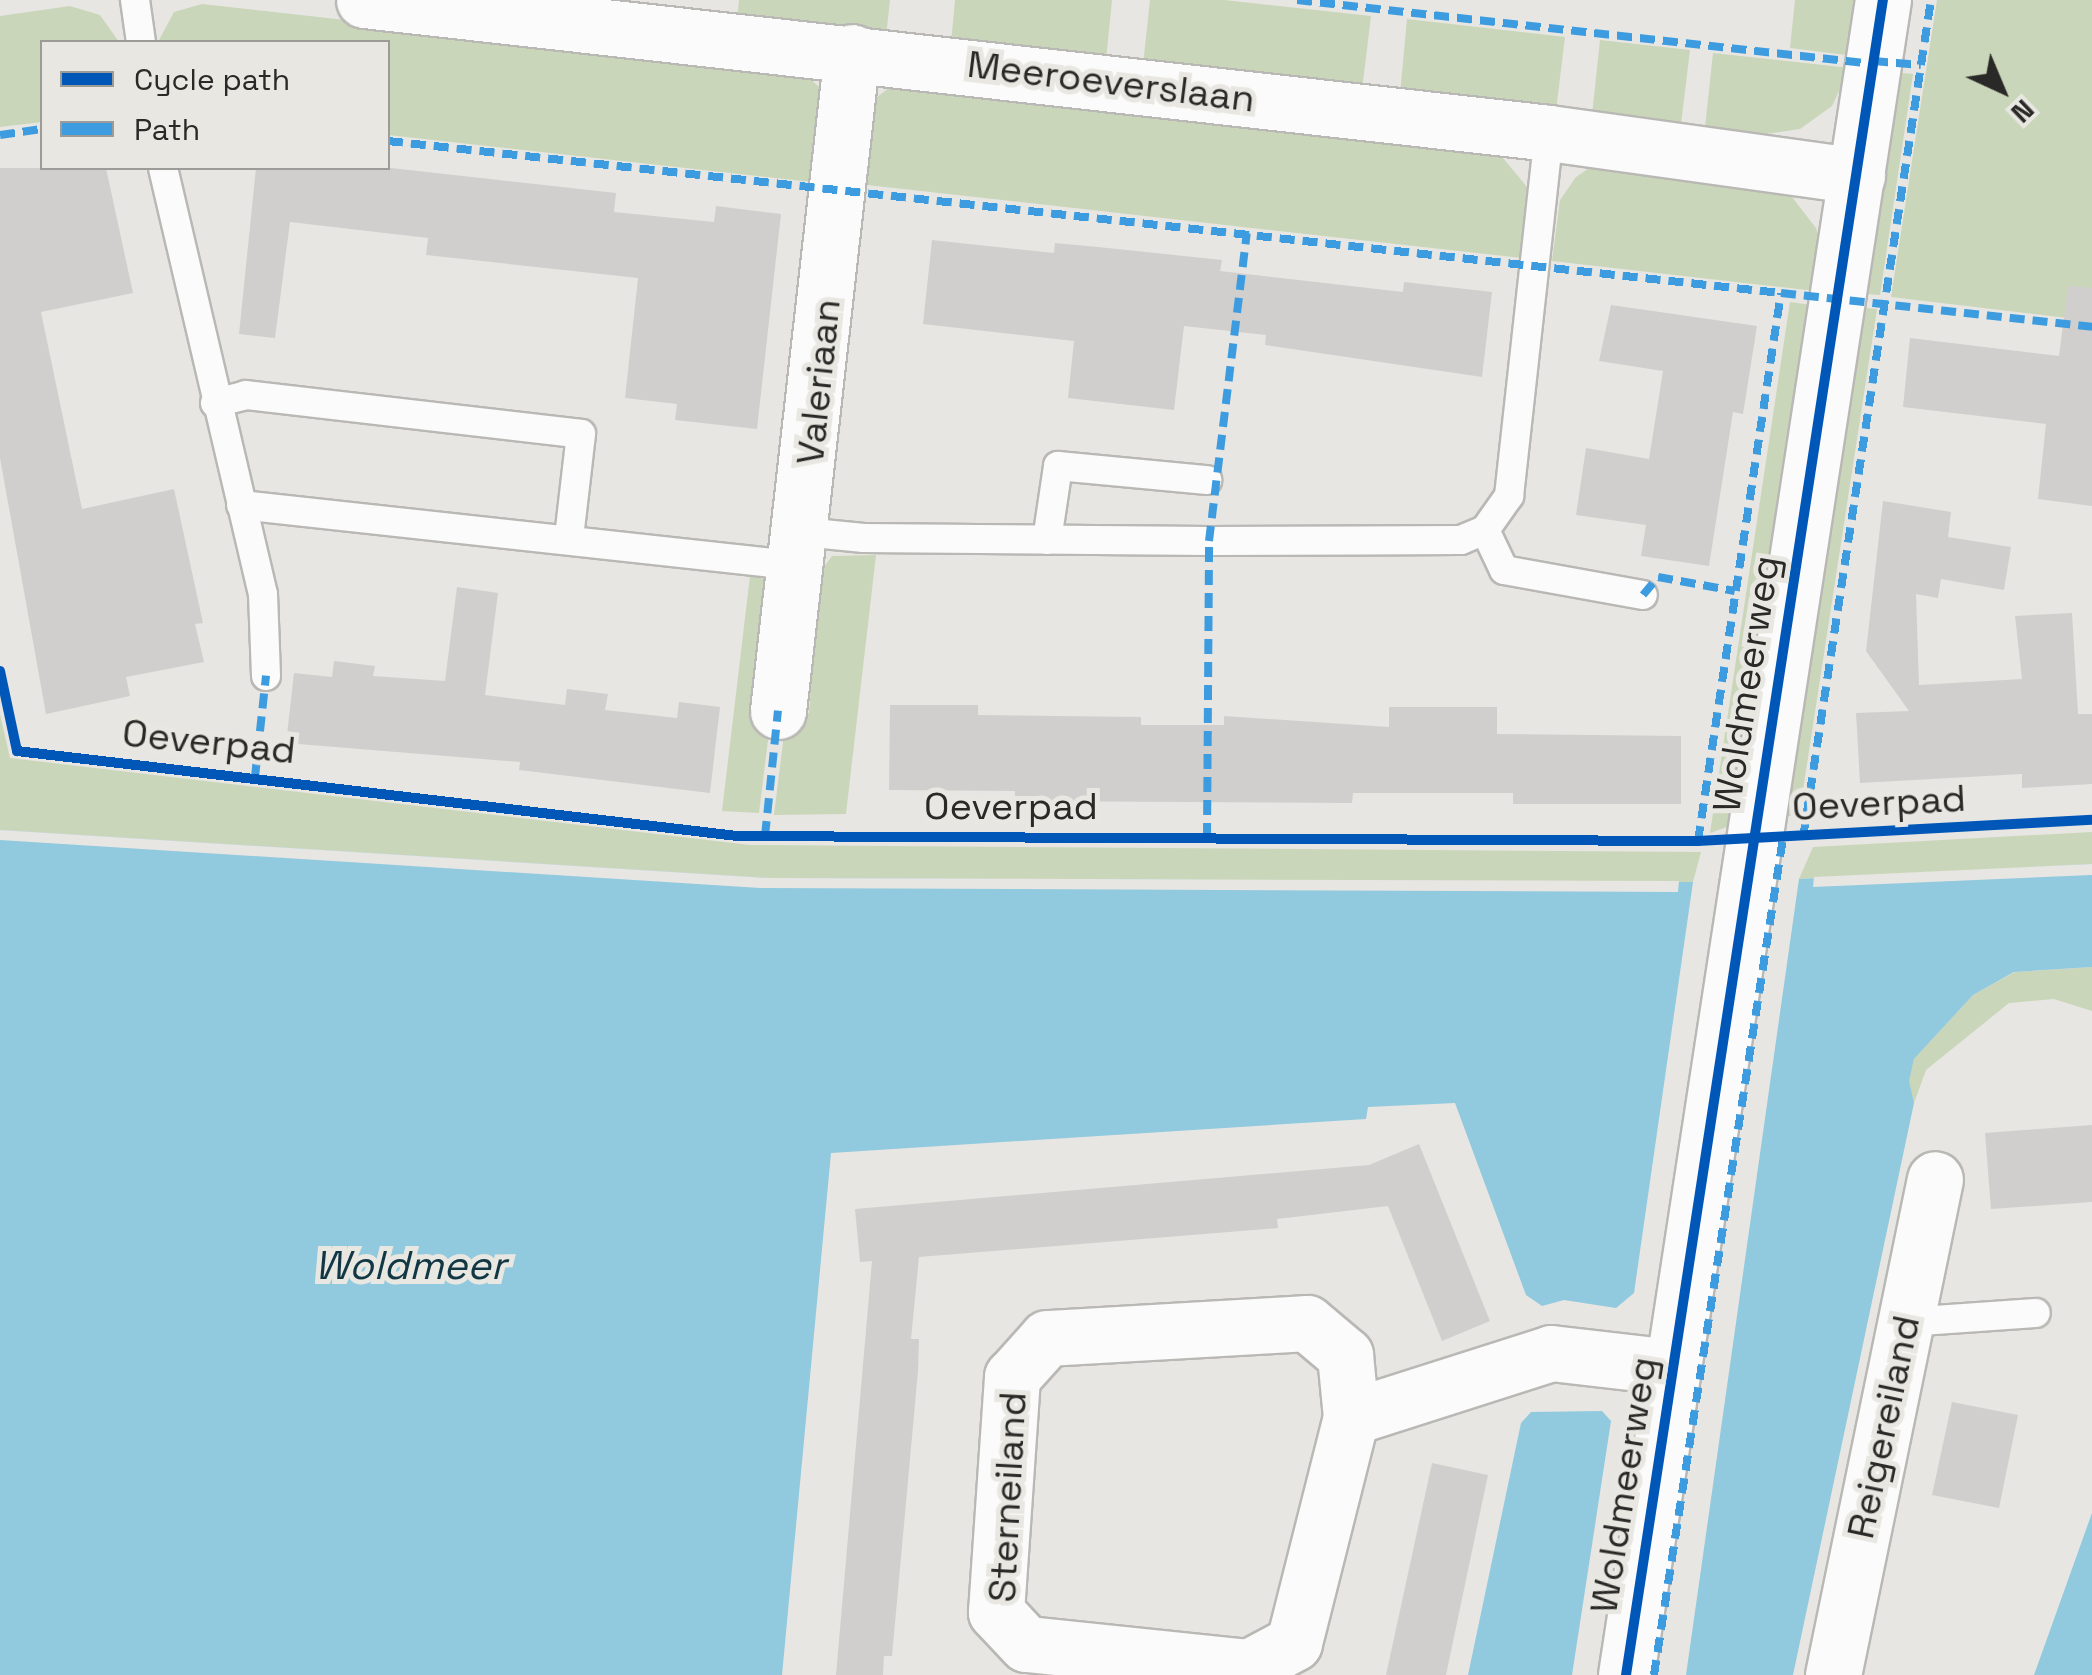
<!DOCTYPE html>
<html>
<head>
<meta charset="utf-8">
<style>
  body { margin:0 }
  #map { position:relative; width:2092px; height:1675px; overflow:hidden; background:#e7e6e2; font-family:"Space Grotesk",sans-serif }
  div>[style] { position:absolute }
  .green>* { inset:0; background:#cad6b9 }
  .water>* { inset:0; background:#91c9de }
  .pier>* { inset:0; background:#e7e6e2 }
  .building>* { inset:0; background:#d1cfcd }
  .roads { filter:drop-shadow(2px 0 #b9b8b5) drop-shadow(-2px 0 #b9b8b5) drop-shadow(0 2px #b9b8b5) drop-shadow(0 -2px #b9b8b5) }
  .service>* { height:28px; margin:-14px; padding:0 14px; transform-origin:14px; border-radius:14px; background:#fbfbfb }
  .minor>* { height:55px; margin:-27.5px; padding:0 27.5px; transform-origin:27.5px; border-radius:27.5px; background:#fbfbfb }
  .quiet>* { height:8px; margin-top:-4px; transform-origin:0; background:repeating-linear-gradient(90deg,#3d9ce0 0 15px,transparent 0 23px) }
  .cycleway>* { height:10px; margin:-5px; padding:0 5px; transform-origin:5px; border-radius:5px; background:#0057b8 }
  span { translate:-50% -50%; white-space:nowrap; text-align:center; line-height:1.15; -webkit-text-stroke:10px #e8e7e1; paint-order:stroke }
  .street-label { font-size:38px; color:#292927 }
  .water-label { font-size:40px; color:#113744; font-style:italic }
  .legend { position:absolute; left:40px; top:40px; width:350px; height:130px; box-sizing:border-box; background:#e8e7e1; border:2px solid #9c9b97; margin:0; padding:12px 18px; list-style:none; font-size:30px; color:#292927 }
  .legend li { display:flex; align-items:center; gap:20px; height:50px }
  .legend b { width:50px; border:2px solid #9c9b97 }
  .north { position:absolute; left:1952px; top:40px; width:100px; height:100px; -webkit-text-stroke:8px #e8e7e1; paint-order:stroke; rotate:136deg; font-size:28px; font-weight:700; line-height:40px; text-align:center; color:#292927 }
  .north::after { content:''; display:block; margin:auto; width:35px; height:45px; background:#292927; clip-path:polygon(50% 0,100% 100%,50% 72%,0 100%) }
</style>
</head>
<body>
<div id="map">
  <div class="green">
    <i style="clip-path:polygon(739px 0,890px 0,886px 37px,737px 21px)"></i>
    <i style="clip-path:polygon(955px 0,1112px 0,1106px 60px,951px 44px)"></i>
    <i style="clip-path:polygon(1150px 0,1224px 0,1371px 16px,1362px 90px,1143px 65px)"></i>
    <i style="clip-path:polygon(1795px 0,1863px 0,1854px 56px,1790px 48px)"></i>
    <i style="clip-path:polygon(1937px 0,2092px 0,2092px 321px,1891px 297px)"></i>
    <i style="clip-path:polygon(202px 4px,801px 71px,825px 92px,821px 183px,388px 135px,388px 42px,158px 42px,174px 12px)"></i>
    <i style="clip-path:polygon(70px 6px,100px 15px,119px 42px,42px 42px,42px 122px,0 127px,0 16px)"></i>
    <i style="clip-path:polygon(1407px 19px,1565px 37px,1556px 111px,1400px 94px)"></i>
    <i style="clip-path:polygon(1600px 40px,1690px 50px,1681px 124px,1592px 115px)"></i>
    <i style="clip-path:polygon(1713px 53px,1850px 68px,1832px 106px,1800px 129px,1766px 134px,1705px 127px)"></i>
    <i style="clip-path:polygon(1889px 72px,1913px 74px,1880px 295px,1855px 293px)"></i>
    <i style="clip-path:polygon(893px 85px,1493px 146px,1527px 187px,1522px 258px,858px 184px,873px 100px)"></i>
    <i style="clip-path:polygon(1601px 160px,1785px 188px,1816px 228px,1822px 247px,1816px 291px,1552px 261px,1560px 200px,1576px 177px)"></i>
    <i style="clip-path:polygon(1790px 302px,1812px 305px,1735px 824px,1710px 833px)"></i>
    <i style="clip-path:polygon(1854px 307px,1877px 309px,1799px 816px,1773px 816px)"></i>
    <i style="clip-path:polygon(876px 555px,846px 814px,774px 815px,787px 710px,809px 713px,820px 572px,832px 556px)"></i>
    <i style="clip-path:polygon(750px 576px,769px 580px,772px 708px,759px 813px,722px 811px)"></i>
    <i style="clip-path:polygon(0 714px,10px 758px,750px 845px,1701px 852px,1693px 882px,770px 878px,0 830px)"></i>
    <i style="clip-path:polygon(2092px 832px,2092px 864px,1799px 879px,1813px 847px)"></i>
    <i style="clip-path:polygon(2092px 967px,2092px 1011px,2054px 999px,2009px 1003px,1926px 1070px,1914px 1103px,1908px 1081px,1914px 1059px,1973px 995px,2015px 972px)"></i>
  </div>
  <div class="water">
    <i style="clip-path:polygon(0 830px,770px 878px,1693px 882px,1634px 1293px,1616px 1308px,1564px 1300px,1542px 1306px,1526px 1295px,1455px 1103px,1368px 1107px,1366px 1119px,831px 1153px,782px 1675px,0 1675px)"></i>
    <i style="clip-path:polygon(2092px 864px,2092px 967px,2014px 972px,1973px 995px,1914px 1059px,1909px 1081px,1914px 1103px,1793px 1675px,1686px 1675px,1799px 879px)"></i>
    <i style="clip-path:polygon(1602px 1411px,1611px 1421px,1572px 1675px,1468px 1675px,1521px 1423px,1531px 1412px)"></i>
    <i style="clip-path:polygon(2092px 1513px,2092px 1675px,2034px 1675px)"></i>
  </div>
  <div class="pier">
    <i style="clip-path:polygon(0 830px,770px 878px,1679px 881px,1678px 892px,760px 888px,0 840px)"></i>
    <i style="clip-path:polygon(2092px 864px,2092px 875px,1813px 887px,1814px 877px)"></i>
  </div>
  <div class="building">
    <i style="clip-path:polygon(0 168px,106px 168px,133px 293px,41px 312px,82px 509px,174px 489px,203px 623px,195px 624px,204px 662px,126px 677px,130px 696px,46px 714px,0 458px)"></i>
    <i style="clip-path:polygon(256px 168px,391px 168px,616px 193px,614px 212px,714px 222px,716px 206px,781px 214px,757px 429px,675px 420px,677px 404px,625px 398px,638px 278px,426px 255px,428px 238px,290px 222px,275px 338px,239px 334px)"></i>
    <i style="clip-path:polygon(932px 240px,1054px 253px,1055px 243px,1098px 247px,1222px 260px,1220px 271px,1316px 282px,1403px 292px,1404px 282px,1492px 292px,1482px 377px,1265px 345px,1266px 335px,1184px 326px,1174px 410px,1068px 398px,1074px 341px,923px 324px)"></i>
    <i style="clip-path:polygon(2068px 286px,2092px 288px,2092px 506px,2038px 499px,2046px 424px,1903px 407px,1910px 338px,2059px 356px)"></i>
    <i style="clip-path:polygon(1611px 305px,1757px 326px,1743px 414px,1733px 412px,1709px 566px,1641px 556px,1646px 525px,1576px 515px,1586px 448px,1649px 459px,1663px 371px,1599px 361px)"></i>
    <i style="clip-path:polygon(1883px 501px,1951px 512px,1948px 537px,2011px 547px,2004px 590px,1941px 579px,1938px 598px,1916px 594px,1919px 685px,2022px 679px,2015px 616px,2072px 613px,2078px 714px,2092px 714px,2092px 784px,2022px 788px,2022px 774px,1860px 783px,1856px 713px,1909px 711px,1866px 651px)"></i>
    <i style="clip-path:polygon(457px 587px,498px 593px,485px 695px,565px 705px,567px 689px,608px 694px,605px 710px,677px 718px,679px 702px,720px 707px,710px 793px,519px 770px,520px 762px,286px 743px,294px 673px,332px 677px,334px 661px,375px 666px,373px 676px,445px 681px)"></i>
    <i style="clip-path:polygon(890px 705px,978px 705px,978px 715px,1141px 717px,1141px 725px,1224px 725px,1224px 716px,1389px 727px,1389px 707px,1497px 707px,1497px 734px,1681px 736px,1681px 804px,1513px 804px,1513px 793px,1353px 793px,1352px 803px,1015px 801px,1015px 791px,889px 790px)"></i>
    <i style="clip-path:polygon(2092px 1125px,2092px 1202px,1991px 1209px,1985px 1133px)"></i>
    <i style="clip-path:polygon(1419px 1144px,1490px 1321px,1442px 1341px,1388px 1206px,1277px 1219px,1278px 1228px,919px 1257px,911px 1339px,919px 1339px,918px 1371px,892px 1656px,884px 1656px,883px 1675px,836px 1675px,872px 1261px,860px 1262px,855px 1209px,1369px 1165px)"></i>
    <i style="clip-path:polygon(1952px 1402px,2018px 1415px,1999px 1508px,1932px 1495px)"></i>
    <i style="clip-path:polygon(1432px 1463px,1488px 1475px,1446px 1675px,1386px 1675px)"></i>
  </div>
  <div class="roads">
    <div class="service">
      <i style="left:135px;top:0;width:42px;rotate:81.9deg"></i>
      <i style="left:163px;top:168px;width:438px;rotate:76.8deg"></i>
      <i style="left:263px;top:594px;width:82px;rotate:87.9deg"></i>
      <i style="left:215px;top:403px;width:32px;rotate:-14deg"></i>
      <i style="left:246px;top:395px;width:337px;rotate:6.6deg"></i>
      <i style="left:581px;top:434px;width:105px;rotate:96.6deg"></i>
      <i style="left:241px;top:505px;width:562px;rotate:6.23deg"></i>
      <i style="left:1485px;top:530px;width:44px;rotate:64.6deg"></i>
      <i style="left:1504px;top:570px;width:141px;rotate:10.2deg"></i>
      <i style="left:803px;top:532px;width:61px;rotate:5.6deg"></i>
      <i style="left:864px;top:538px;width:345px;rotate:0.5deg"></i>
      <i style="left:1209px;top:541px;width:252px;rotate:-0.2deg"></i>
      <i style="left:1461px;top:540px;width:26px;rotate:-23deg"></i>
      <i style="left:1485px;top:530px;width:42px;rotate:-54.8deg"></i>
      <i style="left:1509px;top:496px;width:365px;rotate:-83.7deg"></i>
      <i style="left:1047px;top:540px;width:75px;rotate:-81.5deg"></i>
      <i style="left:1058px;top:466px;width:150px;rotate:5.4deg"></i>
      <i style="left:1906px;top:1322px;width:130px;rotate:-4deg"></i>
    </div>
    <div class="minor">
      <i style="left:364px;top:0;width:1192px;rotate:6.4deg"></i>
      <i style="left:1549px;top:133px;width:311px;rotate:7.9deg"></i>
      <i style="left:778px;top:711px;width:663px;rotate:-83.59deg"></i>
      <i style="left:1307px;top:1323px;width:50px;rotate:40.1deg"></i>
      <i style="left:1345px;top:1355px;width:62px;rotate:84.5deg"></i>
      <i style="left:1351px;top:1417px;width:233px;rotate:104.2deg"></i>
      <i style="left:1294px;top:1643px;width:51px;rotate:151.9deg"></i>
      <i style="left:1249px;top:1667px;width:224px;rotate:-174.1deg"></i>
      <i style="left:1026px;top:1644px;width:44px;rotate:-133.2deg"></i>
      <i style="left:996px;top:1612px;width:236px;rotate:-86.1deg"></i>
      <i style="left:1012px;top:1377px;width:52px;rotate:-48.1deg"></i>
      <i style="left:1047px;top:1338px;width:260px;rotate:-3.3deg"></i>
      <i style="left:1351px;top:1417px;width:210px;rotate:-17.7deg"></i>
      <i style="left:1551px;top:1353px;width:122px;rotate:6.6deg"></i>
      <i style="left:1626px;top:1675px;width:1695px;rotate:-81.28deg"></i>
      <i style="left:1833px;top:1675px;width:506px;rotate:-78.38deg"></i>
    </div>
  </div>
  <div class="quiet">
    <i style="left:1297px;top:0;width:580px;rotate:6.34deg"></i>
    <i style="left:1873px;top:61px;width:48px;rotate:4.8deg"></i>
    <i style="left:0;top:135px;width:42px;rotate:-8.1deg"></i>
    <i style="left:388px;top:141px;width:1401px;rotate:6.23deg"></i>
    <i style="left:1643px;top:595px;width:23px;rotate:-50deg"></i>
    <i style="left:1658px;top:577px;width:78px;rotate:10.3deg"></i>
    <i style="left:255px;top:777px;width:102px;rotate:-83.8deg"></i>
    <i style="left:765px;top:836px;width:126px;rotate:-84.1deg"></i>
    <i style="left:1207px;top:838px;width:297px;rotate:-89.6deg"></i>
    <i style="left:1209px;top:541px;width:310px;rotate:-83deg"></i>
    <i style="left:1803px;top:838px;width:848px;rotate:-81.32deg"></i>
    <i style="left:1698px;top:841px;width:554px;rotate:-81.39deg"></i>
    <i style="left:1781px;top:293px;width:313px;rotate:6.2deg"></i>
    <i style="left:1654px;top:1675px;width:847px;rotate:-81.24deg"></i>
  </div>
  <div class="cycleway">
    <i style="left:0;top:671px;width:82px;rotate:78deg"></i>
    <i style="left:17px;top:751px;width:725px;rotate:6.73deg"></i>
    <i style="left:737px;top:836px;width:961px;rotate:0.3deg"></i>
    <i style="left:1698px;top:841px;width:395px;rotate:-3.1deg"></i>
    <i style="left:1626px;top:1675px;width:1695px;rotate:-81.28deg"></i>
  </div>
  <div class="street-label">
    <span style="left:1111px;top:82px;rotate:7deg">Meeroeverslaan</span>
    <span style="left:819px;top:382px;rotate:-84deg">Valeriaan</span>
    <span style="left:1747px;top:684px;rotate:-81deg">Woldmeerweg</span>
    <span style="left:209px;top:742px;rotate:6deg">Oeverpad</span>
    <span style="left:1879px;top:803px;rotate:-3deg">Oeverpad</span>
    <span style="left:1011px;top:807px">Oeverpad</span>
    <span style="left:1884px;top:1427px;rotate:-78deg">Reigereiland</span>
    <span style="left:1624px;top:1485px;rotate:-81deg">Woldmeerweg</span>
    <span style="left:1008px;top:1497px;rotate:-87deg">Sterneiland</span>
  </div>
  <div class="water-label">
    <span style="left:410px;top:1266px">Woldmeer</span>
  </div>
  <ul class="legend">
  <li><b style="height:12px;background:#0057b8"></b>Cycle path</li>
  <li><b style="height:12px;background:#3d9ce0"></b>Path</li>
  </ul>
  <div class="north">N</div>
</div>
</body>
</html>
